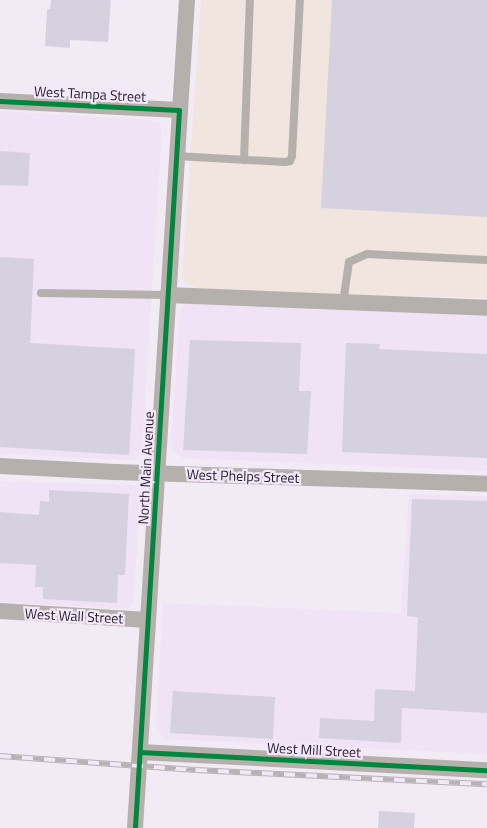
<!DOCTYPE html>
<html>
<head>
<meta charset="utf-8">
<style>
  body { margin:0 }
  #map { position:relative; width:487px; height:828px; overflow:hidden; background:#f2ebf5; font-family:"Titillium Web",sans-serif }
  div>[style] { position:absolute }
  .commercial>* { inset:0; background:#f0e5df }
  .built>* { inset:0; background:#f0e3f5 }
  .building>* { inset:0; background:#d5d1de }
  .service>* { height:8px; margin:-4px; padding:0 4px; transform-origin:4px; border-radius:4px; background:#b6b0ad }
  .minor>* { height:16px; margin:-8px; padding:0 8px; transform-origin:8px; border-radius:8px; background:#b6b0ad }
  .rail>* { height:5.5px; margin-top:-2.75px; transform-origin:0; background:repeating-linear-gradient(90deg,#f4e7f9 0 11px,#b6b2b5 0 22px); box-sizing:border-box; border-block:1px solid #b6b2b5 }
  .cycleway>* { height:5px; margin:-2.5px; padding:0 2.5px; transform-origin:2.5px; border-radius:2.5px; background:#00873e }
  span { translate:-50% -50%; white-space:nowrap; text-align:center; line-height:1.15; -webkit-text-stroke:4.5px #f4e7f9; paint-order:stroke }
  .street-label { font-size:14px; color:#231e25 }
</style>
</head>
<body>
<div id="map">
  <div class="commercial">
    <i style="clip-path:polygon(201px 0,487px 0,487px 298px,203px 290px,186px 283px,182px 277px)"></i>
  </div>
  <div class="built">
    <i style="clip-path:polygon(0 111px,150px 120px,159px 123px,162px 130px,142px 449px,138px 458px,132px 460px,0 454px)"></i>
    <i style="clip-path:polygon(185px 304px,487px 316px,487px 471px,183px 458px,174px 452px,171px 442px,180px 311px)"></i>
    <i style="clip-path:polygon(0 481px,133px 485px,141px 489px,133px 603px,128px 609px,0 602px)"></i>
    <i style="clip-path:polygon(409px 494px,487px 496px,487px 754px,164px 739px,156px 725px,163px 603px,401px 613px)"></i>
  </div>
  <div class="building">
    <i style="clip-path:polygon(51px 0,111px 0,108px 42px,70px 40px,70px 48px,45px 46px,47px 9px,50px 9px)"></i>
    <i style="clip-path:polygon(332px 0,487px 0,487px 217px,321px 208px)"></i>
    <i style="clip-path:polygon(0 151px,30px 153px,28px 186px,0 185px)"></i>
    <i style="clip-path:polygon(0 257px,34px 259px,30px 343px,135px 349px,129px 455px,0 447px)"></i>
    <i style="clip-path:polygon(190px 340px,301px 343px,299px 391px,311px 391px,307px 454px,183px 450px)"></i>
    <i style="clip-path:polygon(346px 343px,380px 344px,379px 349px,487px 354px,487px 458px,342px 452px)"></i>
    <i style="clip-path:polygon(49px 490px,129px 494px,125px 575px,118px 575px,117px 603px,43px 599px,43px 587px,35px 587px,36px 565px,0 563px,0 512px,39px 515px,40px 501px,49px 502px)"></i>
    <i style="clip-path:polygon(412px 499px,487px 501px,487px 713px,402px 708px,401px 743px,319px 738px,320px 718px,374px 721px,375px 689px,415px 691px,418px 617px,407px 616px)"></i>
    <i style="clip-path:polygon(173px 691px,275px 697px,273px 739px,170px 733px)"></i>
    <i style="clip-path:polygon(379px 811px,415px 813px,414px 828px,378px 828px)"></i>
  </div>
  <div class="service">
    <i style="left:176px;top:156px;width:109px;rotate:3.2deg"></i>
    <i style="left:285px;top:162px;width:5px;rotate:-11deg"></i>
    <i style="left:290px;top:161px;width:5px;rotate:-68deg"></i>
    <i style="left:292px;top:156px;width:156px;rotate:-87.1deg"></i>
    <i style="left:244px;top:160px;width:160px;rotate:-87.9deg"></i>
    <i style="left:41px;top:293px;width:126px;rotate:0.9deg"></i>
    <i style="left:343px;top:303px;width:41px;rotate:-81.7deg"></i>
    <i style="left:349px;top:262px;width:20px;rotate:-24deg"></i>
    <i style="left:367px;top:254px;width:120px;rotate:2.9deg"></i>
  </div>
  <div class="minor">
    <i style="left:0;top:101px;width:179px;rotate:2.9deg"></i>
    <i style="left:167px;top:295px;width:320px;rotate:2.3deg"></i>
    <i style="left:0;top:466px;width:115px;rotate:3deg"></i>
    <i style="left:115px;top:472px;width:372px;rotate:1.8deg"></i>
    <i style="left:0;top:611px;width:148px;rotate:3.5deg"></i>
    <i style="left:140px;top:752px;width:347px;rotate:3deg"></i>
    <i style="left:135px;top:828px;width:830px;rotate:-86.41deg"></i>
  </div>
  <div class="rail">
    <i style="left:0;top:756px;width:196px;rotate:4.1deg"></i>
    <i style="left:196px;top:770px;width:291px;rotate:2.8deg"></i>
  </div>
  <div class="cycleway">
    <i style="left:0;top:101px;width:179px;rotate:2.9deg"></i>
    <i style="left:179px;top:110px;width:719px;rotate:93.51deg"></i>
    <i style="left:140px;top:752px;width:347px;rotate:3deg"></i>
  </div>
  <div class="street-label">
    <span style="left:90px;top:94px;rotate:3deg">West Tampa Street</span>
    <span style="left:146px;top:468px;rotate:-87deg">North Main Avenue</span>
    <span style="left:243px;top:476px;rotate:2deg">West Phelps Street</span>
    <span style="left:74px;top:616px;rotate:3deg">West Wall Street</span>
    <span style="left:314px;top:750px;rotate:3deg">West Mill Street</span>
  </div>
</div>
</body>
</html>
